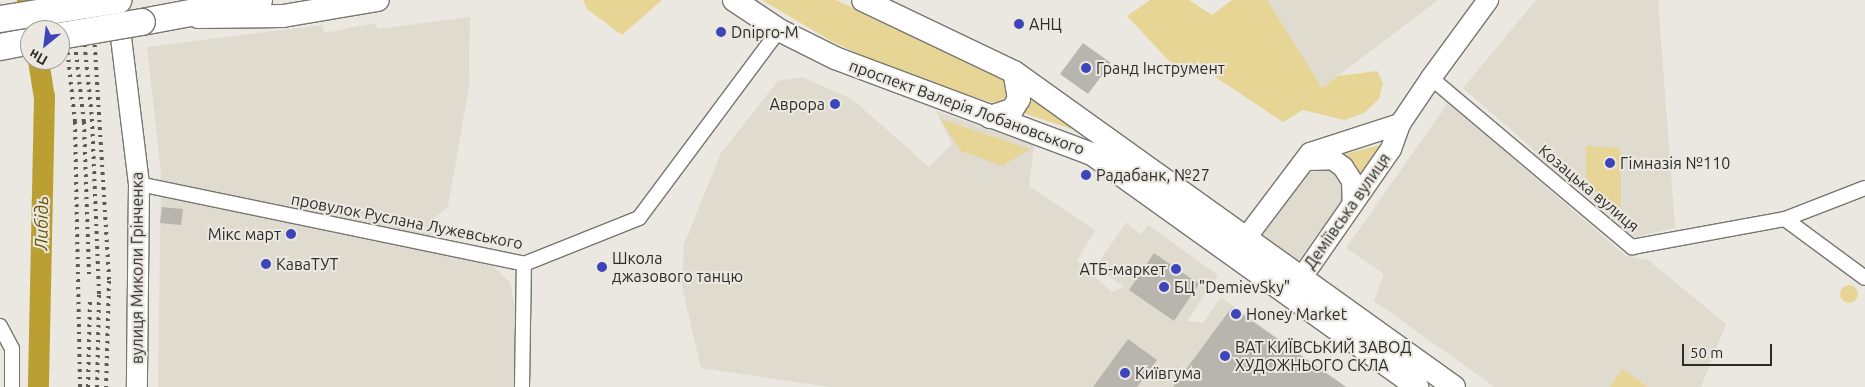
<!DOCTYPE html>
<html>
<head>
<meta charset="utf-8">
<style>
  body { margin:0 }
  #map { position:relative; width:1865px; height:387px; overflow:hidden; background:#eae8e1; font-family:Ubuntu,sans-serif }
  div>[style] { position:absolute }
  .built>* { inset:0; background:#dfdbce }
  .green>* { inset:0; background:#e7d595 }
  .round { border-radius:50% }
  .river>* { height:21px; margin:-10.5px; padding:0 10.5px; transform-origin:10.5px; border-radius:10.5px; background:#bb9f33 }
  .building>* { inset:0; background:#b7b5ae }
  .roads { filter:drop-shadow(1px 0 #787670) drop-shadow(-1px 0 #787670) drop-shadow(0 1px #787670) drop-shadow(0 -1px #787670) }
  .street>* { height:14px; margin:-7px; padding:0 7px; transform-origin:7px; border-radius:7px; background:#fff }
  .secondary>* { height:20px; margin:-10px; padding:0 10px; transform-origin:10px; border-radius:10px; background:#fff }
  .primary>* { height:22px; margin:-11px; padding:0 11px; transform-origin:11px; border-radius:11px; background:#fff }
  .highway>* { height:26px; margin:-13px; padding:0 13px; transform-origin:13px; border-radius:13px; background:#fff }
  .rail>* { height:4px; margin-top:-2px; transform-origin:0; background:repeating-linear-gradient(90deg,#5a5955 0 2.5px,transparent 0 7.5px) }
  .bridges { filter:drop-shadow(1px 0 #787670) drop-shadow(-1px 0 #787670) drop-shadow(0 1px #787670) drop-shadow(0 -1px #787670) }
  .highway-bridge>* { height:26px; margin:-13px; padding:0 13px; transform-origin:13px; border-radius:13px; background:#fff }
  .dots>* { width:14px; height:14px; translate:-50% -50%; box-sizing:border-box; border:2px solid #eae8e1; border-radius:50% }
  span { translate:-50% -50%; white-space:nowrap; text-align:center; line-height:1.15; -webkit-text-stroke:4px #eae8e1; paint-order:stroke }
  .poi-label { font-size:16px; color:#2d2c29 }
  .left { translate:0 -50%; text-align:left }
  .right { translate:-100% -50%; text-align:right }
  .street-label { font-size:16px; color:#2d2c29 }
  .water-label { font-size:18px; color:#695500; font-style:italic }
  .north { position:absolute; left:20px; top:20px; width:50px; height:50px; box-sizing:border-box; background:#eae8e1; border:1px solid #9e9d97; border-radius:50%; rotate:209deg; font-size:14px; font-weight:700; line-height:20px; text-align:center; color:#2d2c29 }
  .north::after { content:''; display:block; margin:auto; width:18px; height:22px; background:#3d45b9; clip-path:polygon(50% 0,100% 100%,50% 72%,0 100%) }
  .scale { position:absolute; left:1682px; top:344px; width:90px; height:22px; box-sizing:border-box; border:2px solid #2d2c29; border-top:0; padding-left:6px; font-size:15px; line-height:18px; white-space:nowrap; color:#2d2c29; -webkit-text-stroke:4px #eae8e1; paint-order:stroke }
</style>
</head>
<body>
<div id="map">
  <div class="built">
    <i style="clip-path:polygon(1260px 0,1438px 0,1322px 88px)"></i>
    <i style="clip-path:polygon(1536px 0,1658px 0,1675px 228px,1634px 237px,1463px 88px)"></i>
    <i style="clip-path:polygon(470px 17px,469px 85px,448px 207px,434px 218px,428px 252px,493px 266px,510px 283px,516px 312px,514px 387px,158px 387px,161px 173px,147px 47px,322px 25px,325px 33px,375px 23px,378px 29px)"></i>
    <i style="clip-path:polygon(802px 77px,852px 99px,929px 167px,952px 144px,936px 111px,1034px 145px,1029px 186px,1095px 230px,1077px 260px,1112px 292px,1124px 287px,1100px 270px,1098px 263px,1126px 223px,1141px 234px,1148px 225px,1218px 275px,1187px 321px,1203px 323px,1221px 297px,1346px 387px,830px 387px,701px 368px,682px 287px,684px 244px,721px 153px,778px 81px)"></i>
    <i style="clip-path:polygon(1448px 103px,1626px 256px,1648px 260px,1726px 324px,1701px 387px,1495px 387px,1374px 301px,1384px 274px,1346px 248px)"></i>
    <i style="clip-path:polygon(1326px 164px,1345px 182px,1344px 199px,1297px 262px,1260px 235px,1297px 175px)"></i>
  </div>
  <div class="green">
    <i style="clip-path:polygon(583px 0,662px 0,622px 35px,587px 9px)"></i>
    <i style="clip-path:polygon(762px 0,836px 0,994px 72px,1007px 81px,1010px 92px,1002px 102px,990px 102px,894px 70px,833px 42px)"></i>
    <i style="clip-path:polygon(1150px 0,1189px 0,1212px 15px,1232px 0,1267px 0,1322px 88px,1338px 76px,1377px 71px,1383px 83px,1379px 99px,1364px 113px,1344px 120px,1303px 110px,1283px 122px,1208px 72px,1170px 62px,1127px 16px)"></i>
    <i style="clip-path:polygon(1029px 94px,1078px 131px,1020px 112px)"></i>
    <i style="clip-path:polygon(940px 119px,1030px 149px,1002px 166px,961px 151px)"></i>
    <i style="clip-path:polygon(1388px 143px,1361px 182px,1354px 166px,1341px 155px)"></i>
    <i style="clip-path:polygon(1586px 146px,1620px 148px,1621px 208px,1592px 189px,1586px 176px)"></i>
    <i class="round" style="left:1840px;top:285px;width:18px;height:18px"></i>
    <i style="clip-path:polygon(1622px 369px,1648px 387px,1610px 387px)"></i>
  </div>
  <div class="river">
    <i style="left:27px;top:0;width:30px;rotate:81deg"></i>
    <i style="left:38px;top:60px;width:36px;rotate:81deg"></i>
    <i style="left:44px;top:96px;width:291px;rotate:91.2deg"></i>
  </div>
  <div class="building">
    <i style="clip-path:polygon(1083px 43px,1111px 63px,1088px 94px,1060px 74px)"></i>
    <i style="clip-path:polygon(162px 207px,183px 209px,181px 225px,160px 223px)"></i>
    <i style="clip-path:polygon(1154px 253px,1199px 284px,1174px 321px,1129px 290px)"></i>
    <i style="clip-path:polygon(1232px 307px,1346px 387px,1173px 387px)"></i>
    <i style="clip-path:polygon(1128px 339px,1157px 360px,1137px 387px,1093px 387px)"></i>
  </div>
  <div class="roads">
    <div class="street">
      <i style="left:1431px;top:78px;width:263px;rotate:40.1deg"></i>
      <i style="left:1632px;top:247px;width:156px;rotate:-10.4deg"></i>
      <i style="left:1785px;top:219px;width:86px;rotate:-21.2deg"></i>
      <i style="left:139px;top:184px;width:393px;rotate:11.7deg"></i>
      <i style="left:524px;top:264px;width:124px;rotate:-21.8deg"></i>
      <i style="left:639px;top:218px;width:234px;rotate:-53.3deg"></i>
      <i style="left:1785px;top:219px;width:99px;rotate:36.4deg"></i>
      <i style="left:0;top:326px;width:26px;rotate:62deg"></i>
      <i style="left:12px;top:349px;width:38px;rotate:90deg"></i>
      <i style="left:522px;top:387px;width:123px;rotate:-89.1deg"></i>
    </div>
    <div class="secondary">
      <i style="left:118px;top:13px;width:172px;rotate:83deg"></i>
      <i style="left:139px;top:184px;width:203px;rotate:90.6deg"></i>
      <i style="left:1309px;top:160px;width:23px;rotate:-2deg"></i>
      <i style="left:1332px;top:159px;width:14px;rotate:36deg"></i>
      <i style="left:1343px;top:167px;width:17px;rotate:57deg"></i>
      <i style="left:1352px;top:181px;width:23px;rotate:88deg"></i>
      <i style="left:1236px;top:251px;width:123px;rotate:-52.9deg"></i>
      <i style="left:1310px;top:153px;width:95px;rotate:-17.9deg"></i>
      <i style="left:1293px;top:290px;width:172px;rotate:-55.2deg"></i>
      <i style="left:1391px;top:149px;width:27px;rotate:-70deg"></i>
      <i style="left:1400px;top:124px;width:55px;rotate:-56deg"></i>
      <i style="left:1431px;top:78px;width:97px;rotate:-53.8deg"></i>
    </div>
    <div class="primary">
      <i style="left:734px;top:0;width:54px;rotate:33.7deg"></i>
      <i style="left:779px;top:30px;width:63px;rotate:26.6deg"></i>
      <i style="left:835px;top:58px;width:274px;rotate:20.5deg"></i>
      <i style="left:1092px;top:154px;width:400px;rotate:35.6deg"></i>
      <i style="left:863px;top:0;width:167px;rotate:25.5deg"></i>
      <i style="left:1014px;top:72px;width:541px;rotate:35.6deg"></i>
      <i style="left:198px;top:17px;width:85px;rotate:-0.7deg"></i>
      <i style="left:283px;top:16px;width:96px;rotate:-9.6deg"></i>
      <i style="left:990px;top:117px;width:23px;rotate:-18deg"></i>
      <i style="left:1012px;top:110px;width:13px;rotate:-58deg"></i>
      <i style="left:1019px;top:99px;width:27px;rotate:-100deg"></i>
    </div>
    <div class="highway">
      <i style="left:142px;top:22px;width:119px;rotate:-10.6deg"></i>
      <i style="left:0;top:47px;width:31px;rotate:-11deg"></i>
    </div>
  </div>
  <div class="rail">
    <i style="left:62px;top:0;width:123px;rotate:83.9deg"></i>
    <i style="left:75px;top:122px;width:265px;rotate:88.9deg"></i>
    <i style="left:70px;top:0;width:123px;rotate:83.5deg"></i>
    <i style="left:84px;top:122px;width:153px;rotate:88.1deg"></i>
    <i style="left:80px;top:0;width:120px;rotate:84.2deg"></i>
    <i style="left:92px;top:119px;width:176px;rotate:87.7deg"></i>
    <i style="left:99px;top:295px;width:92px;rotate:91.2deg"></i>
    <i style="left:92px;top:0;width:282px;rotate:86.5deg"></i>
    <i style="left:109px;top:281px;width:106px;rotate:91.6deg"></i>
    <i style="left:88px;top:387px;width:90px;rotate:-88.7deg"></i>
  </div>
  <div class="bridges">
    <div class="highway-bridge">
      <i style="left:0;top:19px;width:120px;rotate:-9.1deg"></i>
      <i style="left:60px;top:36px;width:83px;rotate:-9.7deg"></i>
    </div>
  </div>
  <div class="dots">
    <i style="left:1019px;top:24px;background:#3d45b9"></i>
    <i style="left:721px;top:32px;background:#3d45b9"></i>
    <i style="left:1086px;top:68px;background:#3d45b9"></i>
    <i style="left:835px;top:104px;background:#3d45b9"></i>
    <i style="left:1610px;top:163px;background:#3d45b9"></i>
    <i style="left:1086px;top:175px;background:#3d45b9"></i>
    <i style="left:291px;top:234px;background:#3d45b9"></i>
    <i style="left:266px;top:264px;background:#3d45b9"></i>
    <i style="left:602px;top:267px;background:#3d45b9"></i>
    <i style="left:1176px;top:269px;background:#3d45b9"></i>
    <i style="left:1164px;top:287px;background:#3d45b9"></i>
    <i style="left:1236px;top:314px;background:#3d45b9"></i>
    <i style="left:1225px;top:356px;background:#3d45b9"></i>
    <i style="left:1125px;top:373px;background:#3d45b9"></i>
  </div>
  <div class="poi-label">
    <span class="left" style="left:1029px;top:24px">АНЦ</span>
    <span class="left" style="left:731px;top:32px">Dnipro-M</span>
    <span class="left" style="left:1096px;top:68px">Гранд Інструмент</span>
    <span class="right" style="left:825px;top:104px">Аврора</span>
    <span class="left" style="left:1620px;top:163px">Гімназія №110</span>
    <span class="left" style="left:1096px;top:175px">Радабанк, №27</span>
    <span class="right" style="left:281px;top:234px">Мікс март</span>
    <span class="left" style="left:612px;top:267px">Школа<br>джазового танцю</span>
    <span class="left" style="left:276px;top:264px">КаваТУТ</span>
    <span class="right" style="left:1166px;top:269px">АТБ-маркет</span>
    <span class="left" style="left:1174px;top:287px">БЦ "DemievSky"</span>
    <span class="left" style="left:1246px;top:314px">Honey Market</span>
    <span class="left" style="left:1235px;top:356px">ВАТ КИЇВСЬКИЙ ЗАВОД<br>ХУДОЖНЬОГО СКЛА</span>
    <span class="left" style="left:1135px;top:373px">Київгума</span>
  </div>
  <div class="street-label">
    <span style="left:967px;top:107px;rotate:20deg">проспект Валерія Лобановського</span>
    <span style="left:1589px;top:188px;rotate:40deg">Козацька вулиця</span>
    <span style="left:1347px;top:211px;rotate:-55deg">Деміївська вулиця</span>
    <span style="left:407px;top:221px;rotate:11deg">провулок Руслана Лужевського</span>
    <span style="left:137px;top:268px;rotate:-90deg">вулиця Миколи Грінченка</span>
  </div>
  <div class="water-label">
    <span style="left:41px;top:223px;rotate:-89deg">Либідь</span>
  </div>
  <div class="north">Пн</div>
  <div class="scale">50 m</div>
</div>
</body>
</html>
